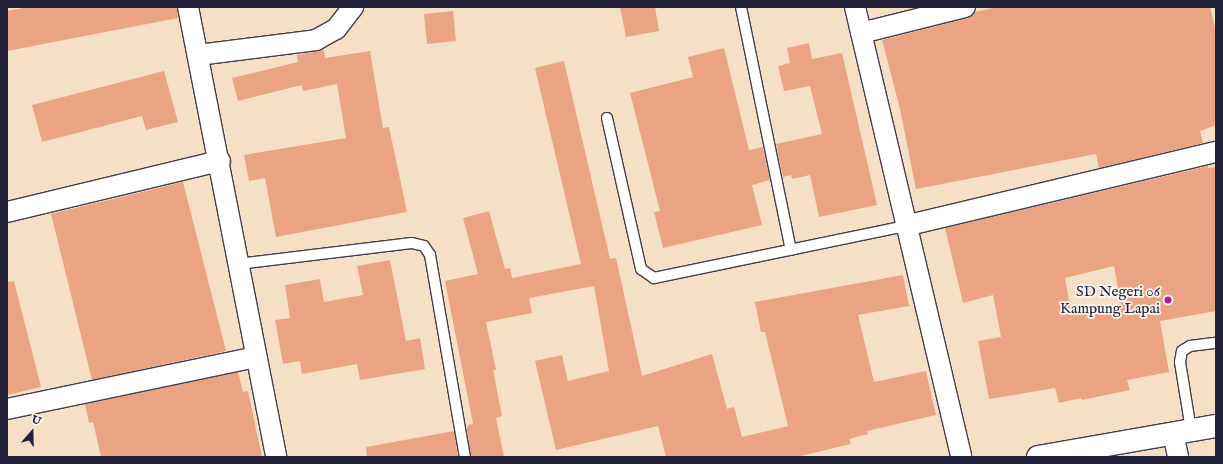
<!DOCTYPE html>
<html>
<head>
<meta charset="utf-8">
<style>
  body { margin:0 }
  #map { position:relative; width:1223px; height:464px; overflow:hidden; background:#f5e0c6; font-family:"IM FELL English",serif }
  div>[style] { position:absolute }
  .building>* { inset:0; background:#eba483 }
  .roads { filter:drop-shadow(1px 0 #423e50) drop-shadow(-1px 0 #423e50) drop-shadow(0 1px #423e50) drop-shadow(0 -1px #423e50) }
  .lane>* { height:10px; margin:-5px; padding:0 5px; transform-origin:5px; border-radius:5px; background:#fff }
  .street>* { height:20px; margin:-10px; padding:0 10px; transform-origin:10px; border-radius:10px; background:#fff }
  .secondary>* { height:22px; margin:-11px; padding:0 11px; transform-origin:11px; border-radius:11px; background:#fff }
  .dots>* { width:11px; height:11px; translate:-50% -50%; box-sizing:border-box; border:2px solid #fbf7ec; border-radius:50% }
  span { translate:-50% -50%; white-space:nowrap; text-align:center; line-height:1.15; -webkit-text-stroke:3.5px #fbf7ec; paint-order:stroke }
  .poi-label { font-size:15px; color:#22223b }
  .right { translate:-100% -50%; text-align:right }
  .frame { position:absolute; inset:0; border:8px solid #22223b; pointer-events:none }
  .north { position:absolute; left:12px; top:412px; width:40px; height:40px; -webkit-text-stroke:3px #fbf7ec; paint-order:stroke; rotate:20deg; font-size:11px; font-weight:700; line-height:16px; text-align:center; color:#22223b }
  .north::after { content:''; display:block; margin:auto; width:14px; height:18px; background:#22223b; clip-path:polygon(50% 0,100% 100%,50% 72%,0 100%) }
</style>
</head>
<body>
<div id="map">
  <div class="building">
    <i style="clip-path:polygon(29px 7px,177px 7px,178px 18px,7px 51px,7px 11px)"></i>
    <i style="clip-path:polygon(620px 7px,655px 7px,659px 31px,626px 37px)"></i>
    <i style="clip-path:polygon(997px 7px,1210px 7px,1216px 31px,1216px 125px,1200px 131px,1203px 143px,1099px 168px,1096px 154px,916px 189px,900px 109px,882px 40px,968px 18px,975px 12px)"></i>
    <i style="clip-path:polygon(453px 11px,456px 41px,427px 44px,424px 14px)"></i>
    <i style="clip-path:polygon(809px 43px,812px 59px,842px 53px,877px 205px,819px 217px,810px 175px,792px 179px,791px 175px,783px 177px,776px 144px,822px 134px,810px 86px,784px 91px,778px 66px,790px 63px,787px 48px)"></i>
    <i style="clip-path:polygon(724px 48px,749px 150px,763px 147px,770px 180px,752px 185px,762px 225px,663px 248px,654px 212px,660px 211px,630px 93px,693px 77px,688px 57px)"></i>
    <i style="clip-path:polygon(324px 50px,325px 58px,370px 51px,383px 128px,389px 127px,407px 212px,276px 237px,265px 178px,249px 181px,244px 155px,346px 138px,337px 84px,303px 91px,302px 85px,238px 101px,232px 78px,298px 62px,297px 55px)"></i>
    <i style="clip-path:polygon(564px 61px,610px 259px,616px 258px,642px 376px,712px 354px,727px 409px,734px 407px,742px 437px,788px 426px,765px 332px,761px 332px,755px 302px,903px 275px,909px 306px,858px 315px,874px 382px,926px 371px,936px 415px,867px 431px,868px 434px,849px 439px,851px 444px,796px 457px,666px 457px,658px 426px,556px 450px,535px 361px,562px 355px,568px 381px,609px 371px,594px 286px,529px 298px,532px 313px,486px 322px,496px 370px,493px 370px,502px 416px,496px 418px,504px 457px,471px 457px,467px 429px,468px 425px,473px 424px,445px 281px,478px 274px,463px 218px,489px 211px,505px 269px,510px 268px,512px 278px,581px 264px,535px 68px)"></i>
    <i style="clip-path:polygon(164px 71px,178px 122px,146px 130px,142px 116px,42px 142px,32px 105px)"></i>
    <i style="clip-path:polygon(evenodd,1208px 166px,1208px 168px,1216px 167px,1216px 311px,1160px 321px,1169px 372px,1127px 380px,1130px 390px,1082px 400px,1081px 398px,1059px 403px,1055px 388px,989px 399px,978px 341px,1001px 337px,993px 295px,963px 303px,945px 228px,1208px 166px,1114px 266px,1121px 304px,1071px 313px,1065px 278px,1114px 266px)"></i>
    <i style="clip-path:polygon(183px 182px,226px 351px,92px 380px,51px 214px)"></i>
    <i style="clip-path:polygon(390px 260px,406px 341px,420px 338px,425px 369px,360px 380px,357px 364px,302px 374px,300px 361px,283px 364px,275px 320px,290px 318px,285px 285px,320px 279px,324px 302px,363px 295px,357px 266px)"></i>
    <i style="clip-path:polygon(14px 281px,41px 387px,7px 395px,7px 282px)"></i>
    <i style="clip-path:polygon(238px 372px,243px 392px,248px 391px,262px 457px,101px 457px,93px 422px,89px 423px,85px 404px)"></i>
    <i style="clip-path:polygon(454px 431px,458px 457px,367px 457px,366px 447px)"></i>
  </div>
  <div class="roads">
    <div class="lane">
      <i style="left:741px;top:7px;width:248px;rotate:78.4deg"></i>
      <i style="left:607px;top:118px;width:155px;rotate:77.3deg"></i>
      <i style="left:641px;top:269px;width:16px;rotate:35deg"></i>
      <i style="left:654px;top:278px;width:256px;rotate:-11.7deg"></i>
      <i style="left:238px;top:264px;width:175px;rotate:-6.9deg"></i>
      <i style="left:412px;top:243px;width:12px;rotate:14deg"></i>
      <i style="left:424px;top:246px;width:11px;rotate:56deg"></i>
      <i style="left:430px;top:255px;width:205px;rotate:80.2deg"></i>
      <i style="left:1191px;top:430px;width:69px;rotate:-99.2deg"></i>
      <i style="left:1180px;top:362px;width:11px;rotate:-80deg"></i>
      <i style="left:1182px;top:351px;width:9px;rotate:-32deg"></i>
      <i style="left:1190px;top:346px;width:26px;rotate:-7deg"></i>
    </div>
    <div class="street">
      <i style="left:188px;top:7px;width:459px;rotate:78.9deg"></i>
      <i style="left:855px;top:7px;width:462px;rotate:76.7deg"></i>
      <i style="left:861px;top:33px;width:107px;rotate:-14deg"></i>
      <i style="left:198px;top:55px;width:119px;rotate:-7.2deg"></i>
      <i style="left:316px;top:40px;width:23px;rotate:-29deg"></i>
      <i style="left:336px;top:29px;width:28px;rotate:-52deg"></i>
      <i style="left:7px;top:212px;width:219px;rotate:-13.5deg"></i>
      <i style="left:905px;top:226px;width:320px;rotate:-13.4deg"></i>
      <i style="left:7px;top:409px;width:253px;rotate:-11.8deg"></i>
      <i style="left:1173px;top:433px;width:25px;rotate:78deg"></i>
    </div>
    <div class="secondary">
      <i style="left:1038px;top:457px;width:181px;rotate:-9.9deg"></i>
    </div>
  </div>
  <div class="dots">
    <i style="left:1168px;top:300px;background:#b5179e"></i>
  </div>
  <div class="poi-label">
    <span class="right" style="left:1160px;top:300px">SD Negeri 06<br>Kampung Lapai</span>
  </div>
  <div class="frame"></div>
  <div class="north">U</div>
</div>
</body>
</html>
